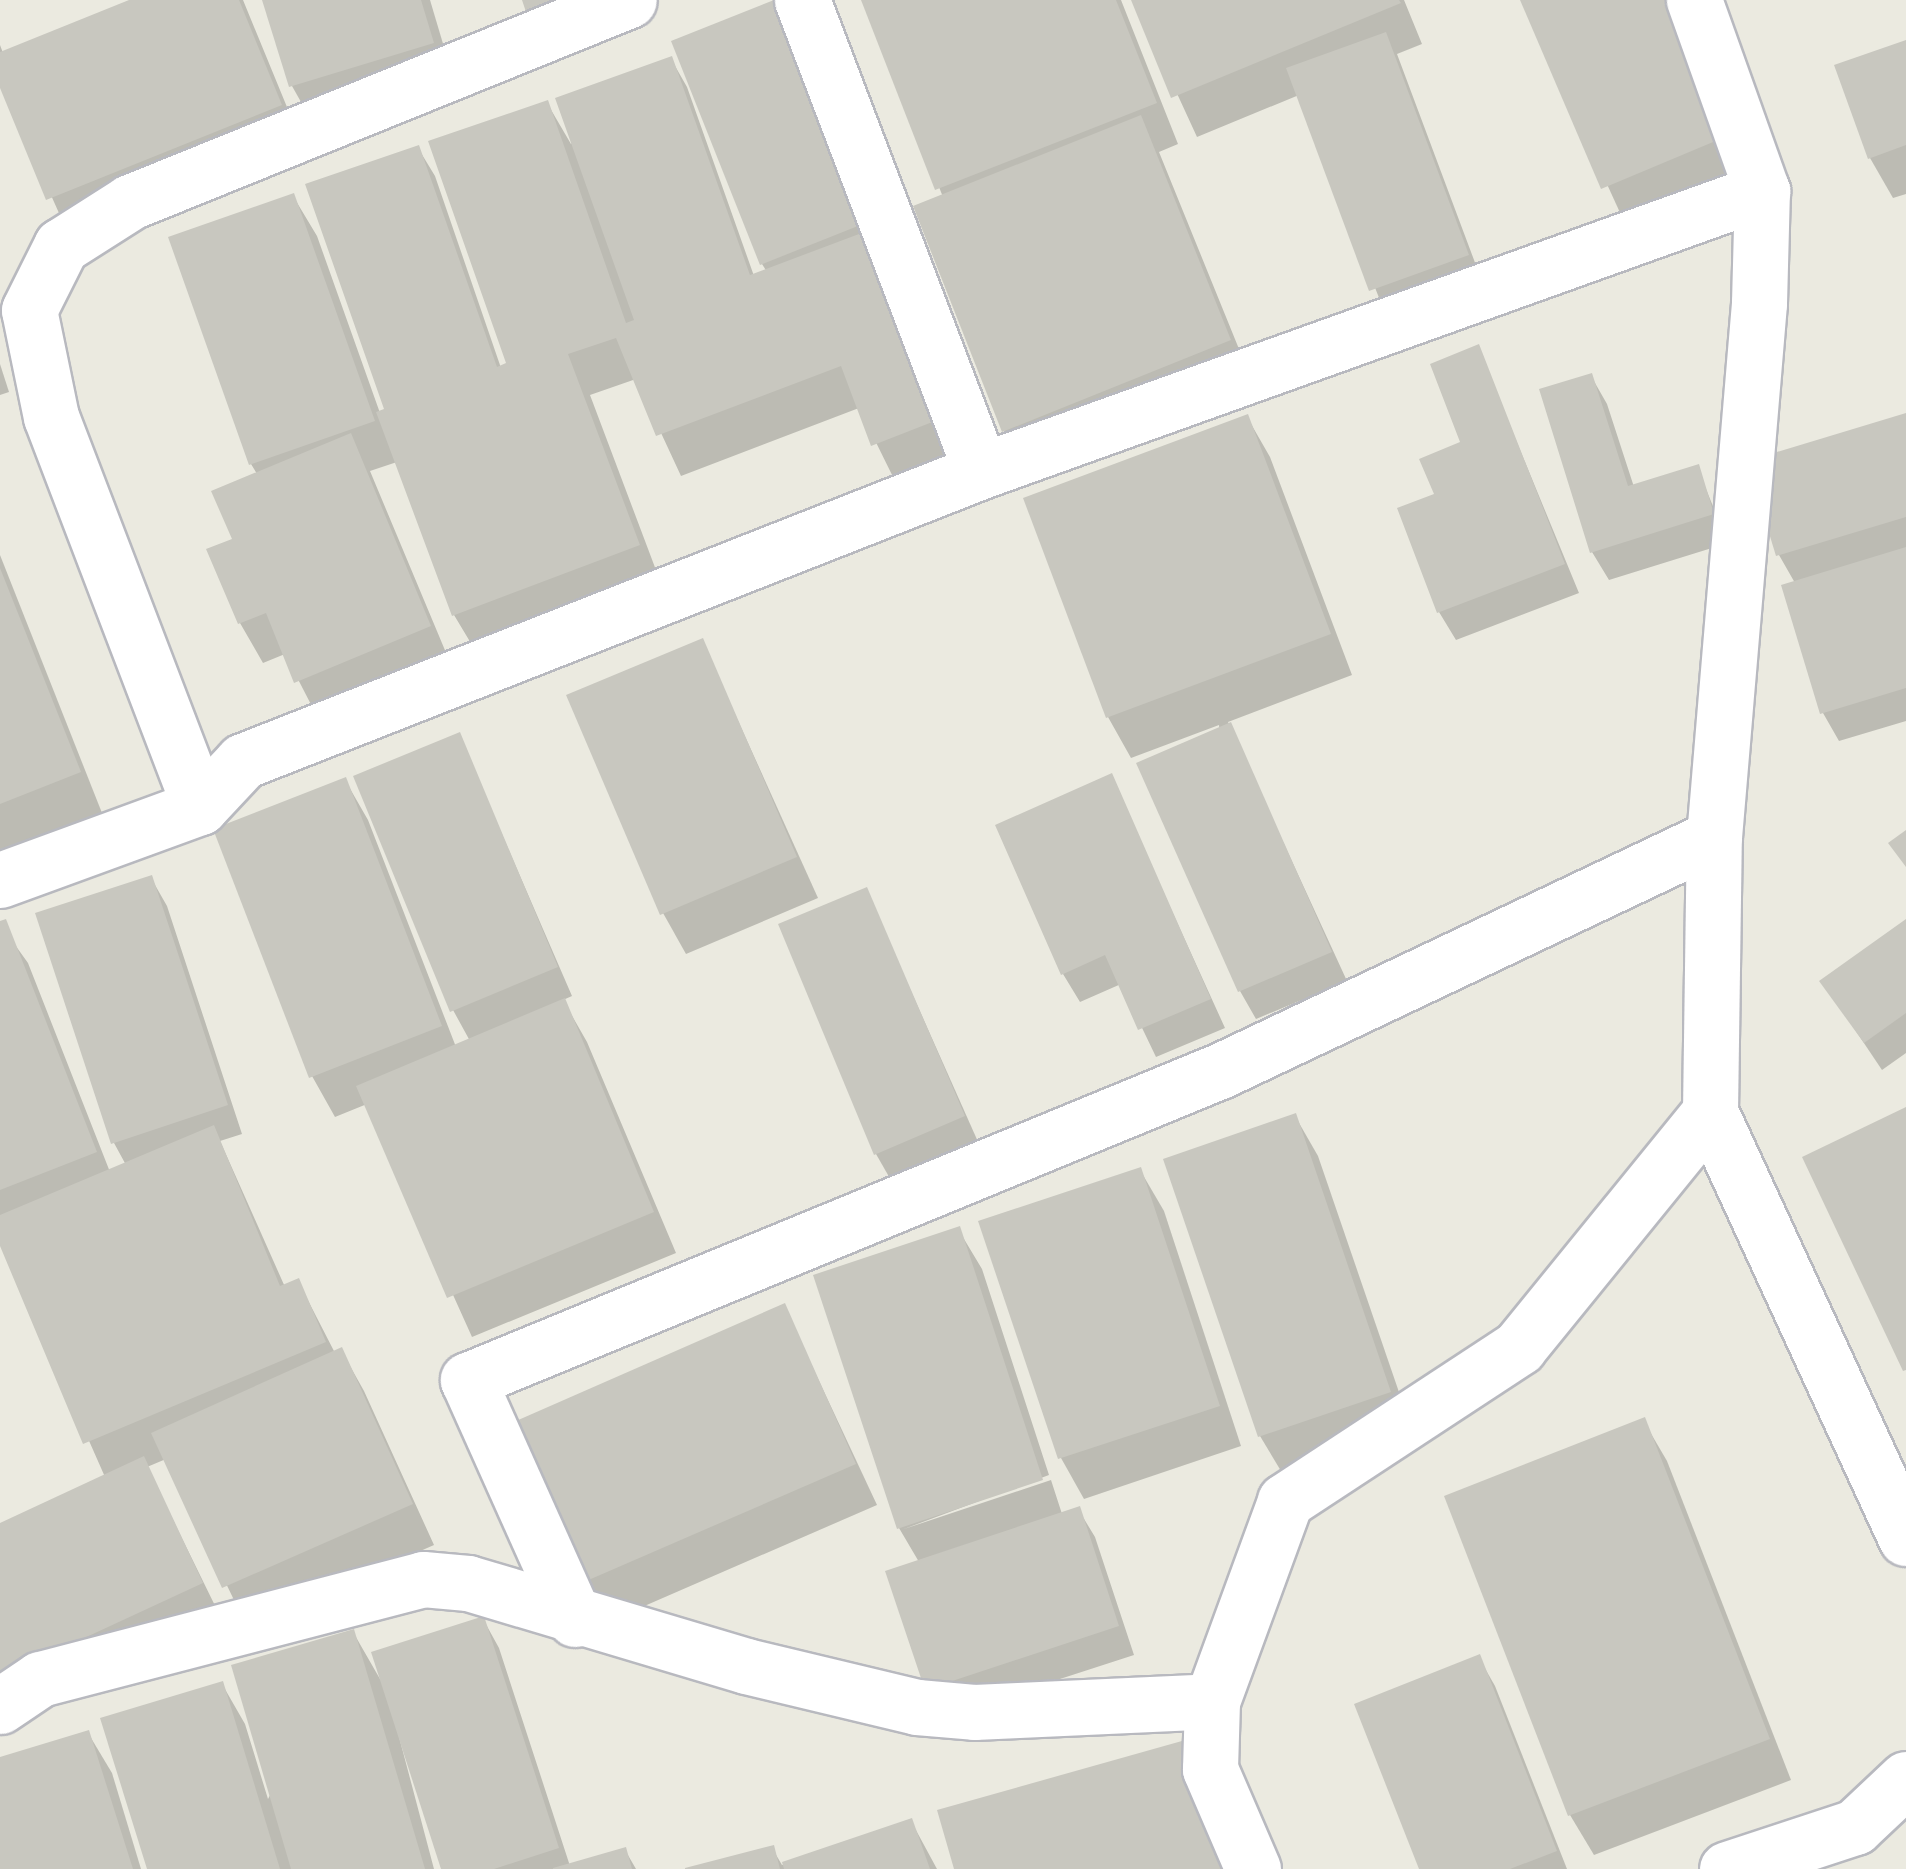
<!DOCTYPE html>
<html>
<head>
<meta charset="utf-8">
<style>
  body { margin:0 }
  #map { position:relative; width:1906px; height:1869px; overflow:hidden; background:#ebeae0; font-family:Inter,sans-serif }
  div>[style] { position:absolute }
  .shadow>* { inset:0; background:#0003 }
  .building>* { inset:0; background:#c8c7bf }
  .roads { filter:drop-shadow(2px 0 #b8b9bf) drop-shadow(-2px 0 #b8b9bf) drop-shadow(0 2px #b8b9bf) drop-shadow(0 -2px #b8b9bf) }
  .minor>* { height:55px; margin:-27.5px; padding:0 27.5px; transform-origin:27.5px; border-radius:27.5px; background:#fff }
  span { translate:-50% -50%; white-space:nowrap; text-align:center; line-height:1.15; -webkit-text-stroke:9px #fff; paint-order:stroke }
</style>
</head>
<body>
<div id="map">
  <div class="shadow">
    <i style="clip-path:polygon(136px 0,243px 0,303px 146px,71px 240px,0 81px,0 45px,3px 53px)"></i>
    <i style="clip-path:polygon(265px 0,430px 0,455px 84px,315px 127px,292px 86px)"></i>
    <i style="clip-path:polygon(781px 0,961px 460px,897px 485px,859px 408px,681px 476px,636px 379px,590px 395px,662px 586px,478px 655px,454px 615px,397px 462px,370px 471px,452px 667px,320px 722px,285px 654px,263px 663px,240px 623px,235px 540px,257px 474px,251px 464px,293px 196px,317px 236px,380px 413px,387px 410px,418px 148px,435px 176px,501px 368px,509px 365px,547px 103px,571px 144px,671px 59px,687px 87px,754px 276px,767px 272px,762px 264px)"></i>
    <i style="clip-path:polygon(864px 0,1121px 0,1178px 144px,1159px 152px,1252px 381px,1028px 471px,1005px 431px,943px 197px)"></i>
    <i style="clip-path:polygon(1134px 0,1404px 0,1422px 44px,1397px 54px,1483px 284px,1387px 318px,1299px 95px,1197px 137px)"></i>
    <i style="clip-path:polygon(1523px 0,1670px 0,1746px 178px,1627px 228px)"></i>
    <i style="clip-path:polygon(1906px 42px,1906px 194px,1893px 198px,1870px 158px)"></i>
    <i style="clip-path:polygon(1478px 348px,1579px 593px,1456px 640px,1439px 612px,1437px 495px,1464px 443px)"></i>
    <i style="clip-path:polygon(0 364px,9px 392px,0 395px)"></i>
    <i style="clip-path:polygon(1591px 376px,1607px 404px,1634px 487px,1697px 467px,1728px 543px,1609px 580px,1592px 552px)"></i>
    <i style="clip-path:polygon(1906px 416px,1906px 721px,1839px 741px,1823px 713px,1795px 583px,1779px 555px,1750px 463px)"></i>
    <i style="clip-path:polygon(1247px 417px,1270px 457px,1352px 675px,1228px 722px,1347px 981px,1256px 1019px,1240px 991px,1219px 725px,1131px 758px,1108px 717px,1026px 500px)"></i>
    <i style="clip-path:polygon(0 555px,102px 813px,0 853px)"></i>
    <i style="clip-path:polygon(702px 641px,818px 898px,686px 954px,663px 913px)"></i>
    <i style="clip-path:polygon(459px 735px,572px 996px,563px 1000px,587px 1042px,676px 1253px,472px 1337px,367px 1104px,335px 1117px,312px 1076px,345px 780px,368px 820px,456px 1047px,470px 1041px,453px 1010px)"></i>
    <i style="clip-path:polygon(1111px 777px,1225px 1028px,1156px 1057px,1121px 984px,1080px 1002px,1063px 974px)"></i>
    <i style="clip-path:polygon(151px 878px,167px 906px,242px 1134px,220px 1141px,285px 1287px,298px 1281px,335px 1353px,341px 1350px,364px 1391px,434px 1545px,247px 1627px,166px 1459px,147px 1467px,224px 1624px,0 1727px,0 1526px,105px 1477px,0 1239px,0 924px,28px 963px,110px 1172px,126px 1165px,114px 1143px)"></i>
    <i style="clip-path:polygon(866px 890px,979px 1144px,892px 1182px,876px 1154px)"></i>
    <i style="clip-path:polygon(1906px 922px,1906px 1053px,1882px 1070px,1823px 982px)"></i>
    <i style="clip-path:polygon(1295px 1116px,1318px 1156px,1413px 1433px,1284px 1476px,1260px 1436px)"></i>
    <i style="clip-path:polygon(1140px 1170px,1164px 1211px,1241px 1446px,1084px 1499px,1061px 1458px,981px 1223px)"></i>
    <i style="clip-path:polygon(958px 1229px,982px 1269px,1049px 1475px,904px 1529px,1051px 1480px,1062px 1514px,1078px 1509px,1095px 1537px,1134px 1655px,943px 1717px,919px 1562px,899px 1528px)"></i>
    <i style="clip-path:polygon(784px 1306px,877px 1505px,603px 1624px,580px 1584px)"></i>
    <i style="clip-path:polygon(1643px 1420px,1667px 1461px,1791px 1780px,1594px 1855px,1570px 1815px)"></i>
    <i style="clip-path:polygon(483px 1619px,499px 1648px,570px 1866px,625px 1850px,636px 1869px,444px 1869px,389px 1699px,434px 1869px,150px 1869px,222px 1684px,245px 1724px,268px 1799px,353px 1632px,380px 1679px)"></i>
    <i style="clip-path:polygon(1479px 1658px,1495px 1686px,1567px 1869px,1422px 1869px)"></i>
    <i style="clip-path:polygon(88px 1733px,112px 1773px,141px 1869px,0 1869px,0 1760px)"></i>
    <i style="clip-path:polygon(911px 1821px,937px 1869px,690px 1869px,772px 1848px,782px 1865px)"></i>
  </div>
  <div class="building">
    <i style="clip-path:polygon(129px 0,239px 0,282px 105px,46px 200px,0 88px,0 52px)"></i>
    <i style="clip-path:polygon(262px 0,421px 0,434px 43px,289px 87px)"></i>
    <i style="clip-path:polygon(522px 0,561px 0,526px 12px)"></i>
    <i style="clip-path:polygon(774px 0,786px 0,873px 220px,760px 265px,671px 41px)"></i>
    <i style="clip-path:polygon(861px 0,1116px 0,1157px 103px,935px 190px)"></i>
    <i style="clip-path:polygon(1131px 0,1399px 0,1401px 3px,1171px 98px)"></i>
    <i style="clip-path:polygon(1520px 0,1667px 0,1725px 137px,1601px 189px)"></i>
    <i style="clip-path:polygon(1386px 32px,1469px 255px,1369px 291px,1286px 68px)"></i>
    <i style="clip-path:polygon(1906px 40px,1906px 145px,1868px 159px,1834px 65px)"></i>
    <i style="clip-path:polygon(672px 56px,750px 275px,867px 231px,940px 419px,871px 446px,841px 366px,656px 436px,616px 338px,568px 354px,640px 545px,452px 616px,376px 412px,384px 409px,305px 184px,419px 145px,497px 367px,506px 363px,428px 141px,548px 100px,626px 323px,634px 320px,555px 98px)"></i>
    <i style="clip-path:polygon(1141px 115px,1231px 340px,1002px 432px,913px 206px)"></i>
    <i style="clip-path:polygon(294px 193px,375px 421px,249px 465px,168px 237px)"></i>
    <i style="clip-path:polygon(1479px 344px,1565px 564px,1437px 613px,1397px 508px,1434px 494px,1419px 459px,1460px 442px,1430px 364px)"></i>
    <i style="clip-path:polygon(1592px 373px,1628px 486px,1699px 464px,1714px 514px,1590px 553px,1539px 389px)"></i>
    <i style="clip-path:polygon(1906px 413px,1906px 517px,1776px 556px,1747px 461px)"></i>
    <i style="clip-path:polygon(1248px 414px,1331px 634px,1106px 718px,1023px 498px)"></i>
    <i style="clip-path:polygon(351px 433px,431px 626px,294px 683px,266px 613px,238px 624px,206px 549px,232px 539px,211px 491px)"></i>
    <i style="clip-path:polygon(1906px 547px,1906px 688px,1820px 714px,1781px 585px)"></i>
    <i style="clip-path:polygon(0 568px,81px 772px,0 804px)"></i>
    <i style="clip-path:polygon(703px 638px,797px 857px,660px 915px,566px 695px)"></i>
    <i style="clip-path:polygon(1231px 722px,1332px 952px,1238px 992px,1136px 763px)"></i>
    <i style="clip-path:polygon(460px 732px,558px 967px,450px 1012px,353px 776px)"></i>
    <i style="clip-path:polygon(1112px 773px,1211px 999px,1138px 1030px,1105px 955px,1061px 975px,995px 825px)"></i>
    <i style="clip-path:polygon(346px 777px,442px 1026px,309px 1078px,213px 829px)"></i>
    <i style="clip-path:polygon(1906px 830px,1906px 867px,1888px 843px)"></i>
    <i style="clip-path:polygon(152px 875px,228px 1105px,111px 1144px,35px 913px)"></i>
    <i style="clip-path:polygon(867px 887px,965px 1116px,874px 1155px,778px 924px)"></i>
    <i style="clip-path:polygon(6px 919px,97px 1152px,0 1190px,0 921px)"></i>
    <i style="clip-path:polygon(1906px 919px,1906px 1013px,1864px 1043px,1819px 981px)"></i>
    <i style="clip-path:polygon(565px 998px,654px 1212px,447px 1298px,356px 1086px)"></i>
    <i style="clip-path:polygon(1906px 1107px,1906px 1370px,1903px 1371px,1802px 1157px)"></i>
    <i style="clip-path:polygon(1296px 1113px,1391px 1392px,1258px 1437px,1163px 1159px)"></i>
    <i style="clip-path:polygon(214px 1125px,280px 1286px,299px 1278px,326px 1342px,83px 1444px,0 1246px,0 1215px)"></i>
    <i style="clip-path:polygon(1141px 1167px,1220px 1406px,1058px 1459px,978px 1221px)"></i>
    <i style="clip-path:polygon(960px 1226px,1043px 1480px,897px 1529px,813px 1275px)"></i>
    <i style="clip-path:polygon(785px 1303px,856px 1464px,577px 1585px,507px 1425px)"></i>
    <i style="clip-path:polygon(342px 1347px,413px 1504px,222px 1588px,151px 1433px)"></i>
    <i style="clip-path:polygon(1645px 1417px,1770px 1739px,1568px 1816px,1444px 1496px)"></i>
    <i style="clip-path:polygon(144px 1456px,203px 1583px,0 1677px,0 1523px)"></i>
    <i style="clip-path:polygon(1080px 1506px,1119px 1626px,925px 1690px,885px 1571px)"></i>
    <i style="clip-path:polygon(484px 1616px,559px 1848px,494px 1869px,441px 1869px,371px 1652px)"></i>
    <i style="clip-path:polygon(354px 1629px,425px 1869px,291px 1869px,231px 1665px)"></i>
    <i style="clip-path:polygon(1480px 1654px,1557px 1851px,1510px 1869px,1419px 1869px,1354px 1704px)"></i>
    <i style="clip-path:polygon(223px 1681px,280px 1869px,147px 1869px,100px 1718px)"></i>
    <i style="clip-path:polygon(89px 1730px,133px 1869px,0 1869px,0 1757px)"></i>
    <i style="clip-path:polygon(1189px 1739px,1227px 1869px,954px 1869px,937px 1810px)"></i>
    <i style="clip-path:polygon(912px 1818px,930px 1869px,784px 1869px,782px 1862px)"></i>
    <i style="clip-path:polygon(774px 1845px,780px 1869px,685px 1869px,685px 1868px)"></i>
    <i style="clip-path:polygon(626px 1847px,632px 1869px,553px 1869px,553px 1868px)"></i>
  </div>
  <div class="roads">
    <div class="minor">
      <i style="left:802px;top:0;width:504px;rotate:69.19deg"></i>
      <i style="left:200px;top:807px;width:417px;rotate:-110.9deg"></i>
      <i style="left:51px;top:417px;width:109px;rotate:-101.6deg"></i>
      <i style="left:29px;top:310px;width:72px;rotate:-63.4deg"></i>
      <i style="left:61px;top:246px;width:82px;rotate:-32.5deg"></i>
      <i style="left:130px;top:202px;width:538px;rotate:-22.04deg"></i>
      <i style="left:0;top:880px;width:213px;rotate:-20.1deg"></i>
      <i style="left:200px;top:807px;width:63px;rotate:-46.9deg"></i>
      <i style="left:243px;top:761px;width:793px;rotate:-21.45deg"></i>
      <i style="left:981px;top:471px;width:830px;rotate:-19.72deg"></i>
      <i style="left:1710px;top:1112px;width:469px;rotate:65.3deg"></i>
      <i style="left:575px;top:1619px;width:262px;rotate:-114.1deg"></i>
      <i style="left:468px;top:1380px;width:815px;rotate:-22.35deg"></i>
      <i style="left:1222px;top:1070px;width:544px;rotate:-25.34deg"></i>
      <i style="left:0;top:1706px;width:48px;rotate:-34deg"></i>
      <i style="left:40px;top:1679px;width:396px;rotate:-14.6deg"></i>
      <i style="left:423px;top:1579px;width:45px;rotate:5.1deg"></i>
      <i style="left:468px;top:1583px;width:290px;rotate:16.6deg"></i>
      <i style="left:746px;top:1666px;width:176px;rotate:13.5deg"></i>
      <i style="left:917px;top:1707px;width:57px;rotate:5deg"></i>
      <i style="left:974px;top:1712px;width:238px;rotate:-2.6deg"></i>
      <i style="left:1253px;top:1869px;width:109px;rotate:-113.3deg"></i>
      <i style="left:1210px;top:1769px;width:68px;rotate:-88.3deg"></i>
      <i style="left:1212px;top:1701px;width:213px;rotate:-69.9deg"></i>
      <i style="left:1285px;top:1501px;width:280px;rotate:-33.3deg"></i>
      <i style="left:1519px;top:1347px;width:303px;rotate:-50.9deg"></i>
      <i style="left:1710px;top:1112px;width:275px;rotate:-89.2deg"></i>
      <i style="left:1714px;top:837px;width:536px;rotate:-85.18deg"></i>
      <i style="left:1759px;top:303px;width:112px;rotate:-88.5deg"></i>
      <i style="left:1762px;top:191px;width:203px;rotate:-109.6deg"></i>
      <i style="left:1727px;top:1869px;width:135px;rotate:-18.2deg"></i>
      <i style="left:1855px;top:1827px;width:70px;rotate:-43.3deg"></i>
    </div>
  </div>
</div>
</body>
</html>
